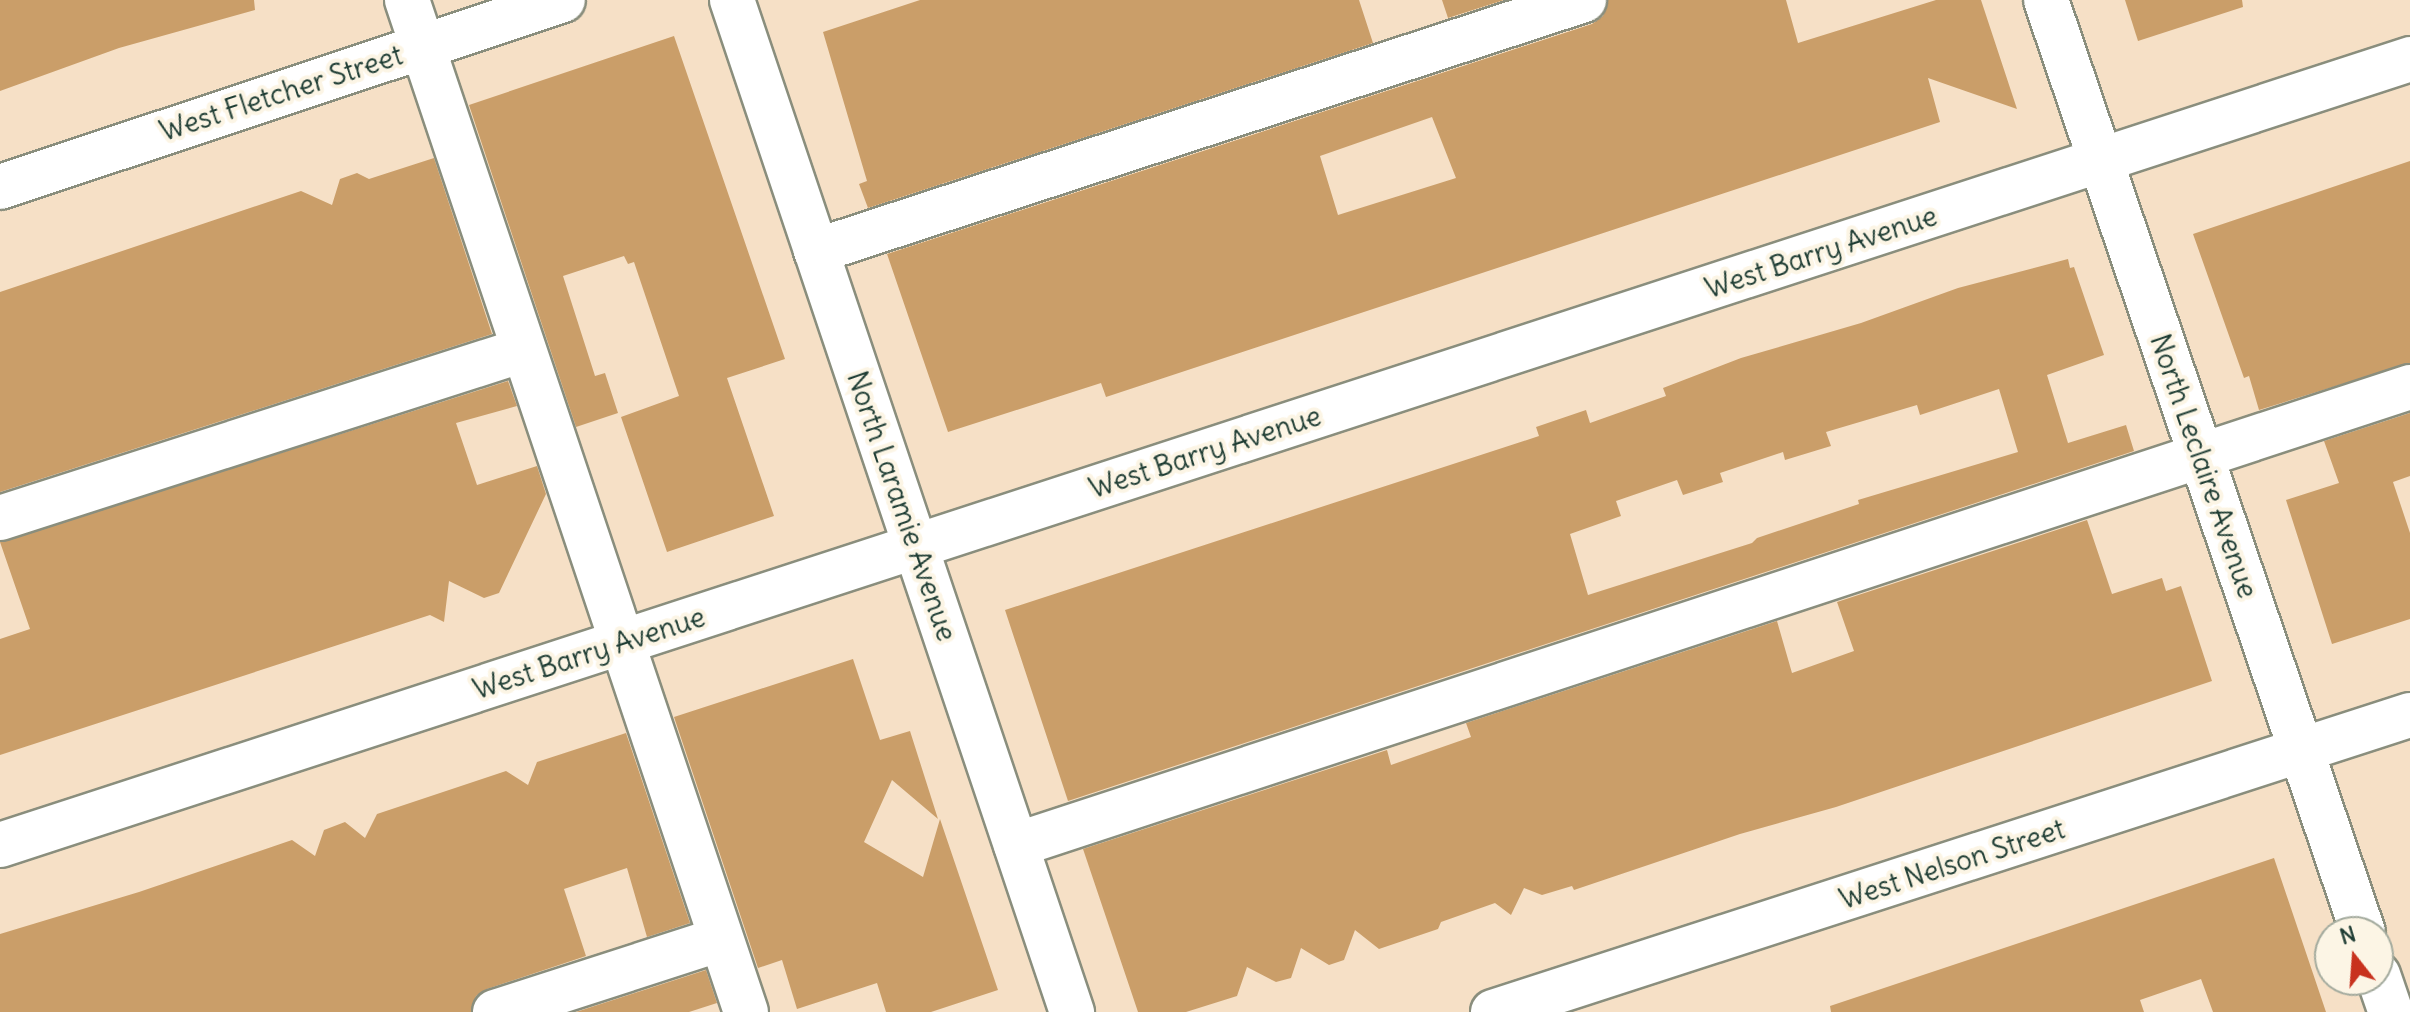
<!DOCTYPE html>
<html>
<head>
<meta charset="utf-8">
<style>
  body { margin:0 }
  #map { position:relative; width:2410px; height:1012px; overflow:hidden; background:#f6e0c6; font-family:Delius,sans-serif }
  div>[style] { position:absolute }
  .building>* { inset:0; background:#ca9e69 }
  .roads { filter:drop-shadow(2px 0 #8a8e7d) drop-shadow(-2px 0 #8a8e7d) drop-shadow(0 2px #8a8e7d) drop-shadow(0 -2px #8a8e7d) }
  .minor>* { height:44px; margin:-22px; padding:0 22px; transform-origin:22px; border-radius:22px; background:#fff }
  span { translate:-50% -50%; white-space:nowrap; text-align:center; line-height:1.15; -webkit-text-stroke:8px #fcf5e5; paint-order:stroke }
  .street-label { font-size:28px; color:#1f3d34 }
  .north { position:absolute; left:2314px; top:916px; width:80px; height:80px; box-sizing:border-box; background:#fcf5e5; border:2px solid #a4ab9e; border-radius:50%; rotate:343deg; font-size:22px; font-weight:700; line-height:32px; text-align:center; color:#1f3d34 }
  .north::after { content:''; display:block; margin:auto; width:28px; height:36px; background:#c8321e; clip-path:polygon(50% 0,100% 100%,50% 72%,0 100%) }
</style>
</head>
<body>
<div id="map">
  <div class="building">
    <i style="clip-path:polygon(0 0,254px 0,255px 10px,119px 48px,0 91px)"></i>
    <i style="clip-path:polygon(920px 0,1359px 0,1373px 43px,868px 208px,859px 184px,867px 181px,823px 32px)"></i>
    <i style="clip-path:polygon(1442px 0,1504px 0,1448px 18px)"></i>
    <i style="clip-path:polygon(evenodd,1608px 0,1786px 0,1798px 43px,1936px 0,1981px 0,2017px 109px,1928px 78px,1940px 122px,1106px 397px,1101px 383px,948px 432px,887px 254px,1592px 24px,1603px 16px,1608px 0,1432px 117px,1456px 178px,1338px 215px,1320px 156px,1432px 117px)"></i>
    <i style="clip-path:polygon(2125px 0,2242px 0,2243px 7px,2138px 41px)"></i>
    <i style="clip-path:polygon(674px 36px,785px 359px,727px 378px,774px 516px,667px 552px,621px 417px,679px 396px,634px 262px,628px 264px,624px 256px,563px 276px,595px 376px,605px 373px,618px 413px,576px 427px,469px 105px)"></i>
    <i style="clip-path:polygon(434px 158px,492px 334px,0 492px,0 292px,301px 191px,332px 205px,340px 179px,357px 173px,369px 179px)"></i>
    <i style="clip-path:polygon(2410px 161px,2410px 363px,2259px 410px,2249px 376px,2244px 378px,2193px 234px)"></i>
    <i style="clip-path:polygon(evenodd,2068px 259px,2070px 268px,2074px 267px,2104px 355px,2047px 375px,2068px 443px,2126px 425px,2134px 451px,1068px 801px,1005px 610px,1539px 436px,1536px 427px,1586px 410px,1590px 423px,1666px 396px,1663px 388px,1741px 358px,1861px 323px,1958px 288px,2068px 259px,1999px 389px,2018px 452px,1858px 500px,1859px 504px,1757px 538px,1752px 543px,1588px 595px,1570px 534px,1621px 516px,1616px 501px,1677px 480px,1683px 495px,1723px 482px,1720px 473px,1783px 452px,1785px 460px,1831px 446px,1826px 432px,1917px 405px,1920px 415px,1999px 389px)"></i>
    <i style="clip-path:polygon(508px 381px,517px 406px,456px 423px,477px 485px,537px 466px,546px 494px,499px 593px,484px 598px,449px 581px,444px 622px,430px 615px,0 755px,0 639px,30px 629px,0 542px)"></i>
    <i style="clip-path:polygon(2410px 413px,2410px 476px,2393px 482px,2410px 533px,2410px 619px,2332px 644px,2286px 500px,2339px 483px,2324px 441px)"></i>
    <i style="clip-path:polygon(2087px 520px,2112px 594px,2162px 578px,2166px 591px,2181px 586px,2212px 681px,1836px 807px,1740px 834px,1574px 890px,1572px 886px,1542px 895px,1524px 888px,1511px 915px,1495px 903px,1441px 922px,1438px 929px,1379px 949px,1355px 930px,1344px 960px,1329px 965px,1301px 948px,1291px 978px,1276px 982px,1247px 967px,1237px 996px,1186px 1012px,1138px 1012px,1083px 849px,1387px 750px,1391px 765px,1471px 737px,1466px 723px,1777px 621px,1792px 673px,1854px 651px,1837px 602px)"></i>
    <i style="clip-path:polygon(853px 659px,880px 740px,910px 731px,938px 819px,892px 780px,864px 842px,923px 877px,940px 819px,998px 990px,931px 1012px,886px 1012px,877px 983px,797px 1009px,782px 960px,758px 968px,674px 717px)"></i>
    <i style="clip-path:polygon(626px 733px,690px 923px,647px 937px,627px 868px,564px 889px,586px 956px,487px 989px,476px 996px,471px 1012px,0 1012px,0 934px,139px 892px,292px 840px,315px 856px,324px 830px,345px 822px,365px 838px,377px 814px,506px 771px,528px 785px,537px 762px)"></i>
    <i style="clip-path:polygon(2274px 858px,2326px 1012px,2213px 1012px,2201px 979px,2140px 1000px,2144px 1012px,1831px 1012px,1830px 1006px)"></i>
    <i style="clip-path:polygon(706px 970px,717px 1003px,689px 1012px,576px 1012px)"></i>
  </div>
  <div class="roads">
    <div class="minor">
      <i style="left:407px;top:0;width:1067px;rotate:71.48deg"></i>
      <i style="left:732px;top:0;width:1068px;rotate:71.43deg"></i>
      <i style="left:2046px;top:0;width:984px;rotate:71.22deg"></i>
      <i style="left:0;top:187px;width:593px;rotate:-18.37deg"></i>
      <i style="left:816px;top:251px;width:808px;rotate:-18.1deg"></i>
      <i style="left:0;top:518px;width:549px;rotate:-17.81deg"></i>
      <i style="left:0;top:845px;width:2535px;rotate:-18.06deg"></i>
      <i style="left:1016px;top:845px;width:1467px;rotate:-18.19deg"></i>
      <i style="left:2378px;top:975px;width:39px;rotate:71deg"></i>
      <i style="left:495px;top:1012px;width:237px;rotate:-17.9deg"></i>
      <i style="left:1493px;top:1012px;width:964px;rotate:-17.95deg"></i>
    </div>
  </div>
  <div class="street-label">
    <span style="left:281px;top:93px;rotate:-18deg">West Fletcher Street</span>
    <span style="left:1821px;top:252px;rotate:-18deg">West Barry Avenue</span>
    <span style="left:1205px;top:452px;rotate:-18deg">West Barry Avenue</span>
    <span style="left:2204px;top:466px;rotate:71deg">North Leclaire Avenue</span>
    <span style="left:902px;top:506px;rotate:71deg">North Laramie Avenue</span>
    <span style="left:589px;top:653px;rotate:-18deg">West Barry Avenue</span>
    <span style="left:1952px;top:864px;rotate:-18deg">West Nelson Street</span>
  </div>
  <div class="north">N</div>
</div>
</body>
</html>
